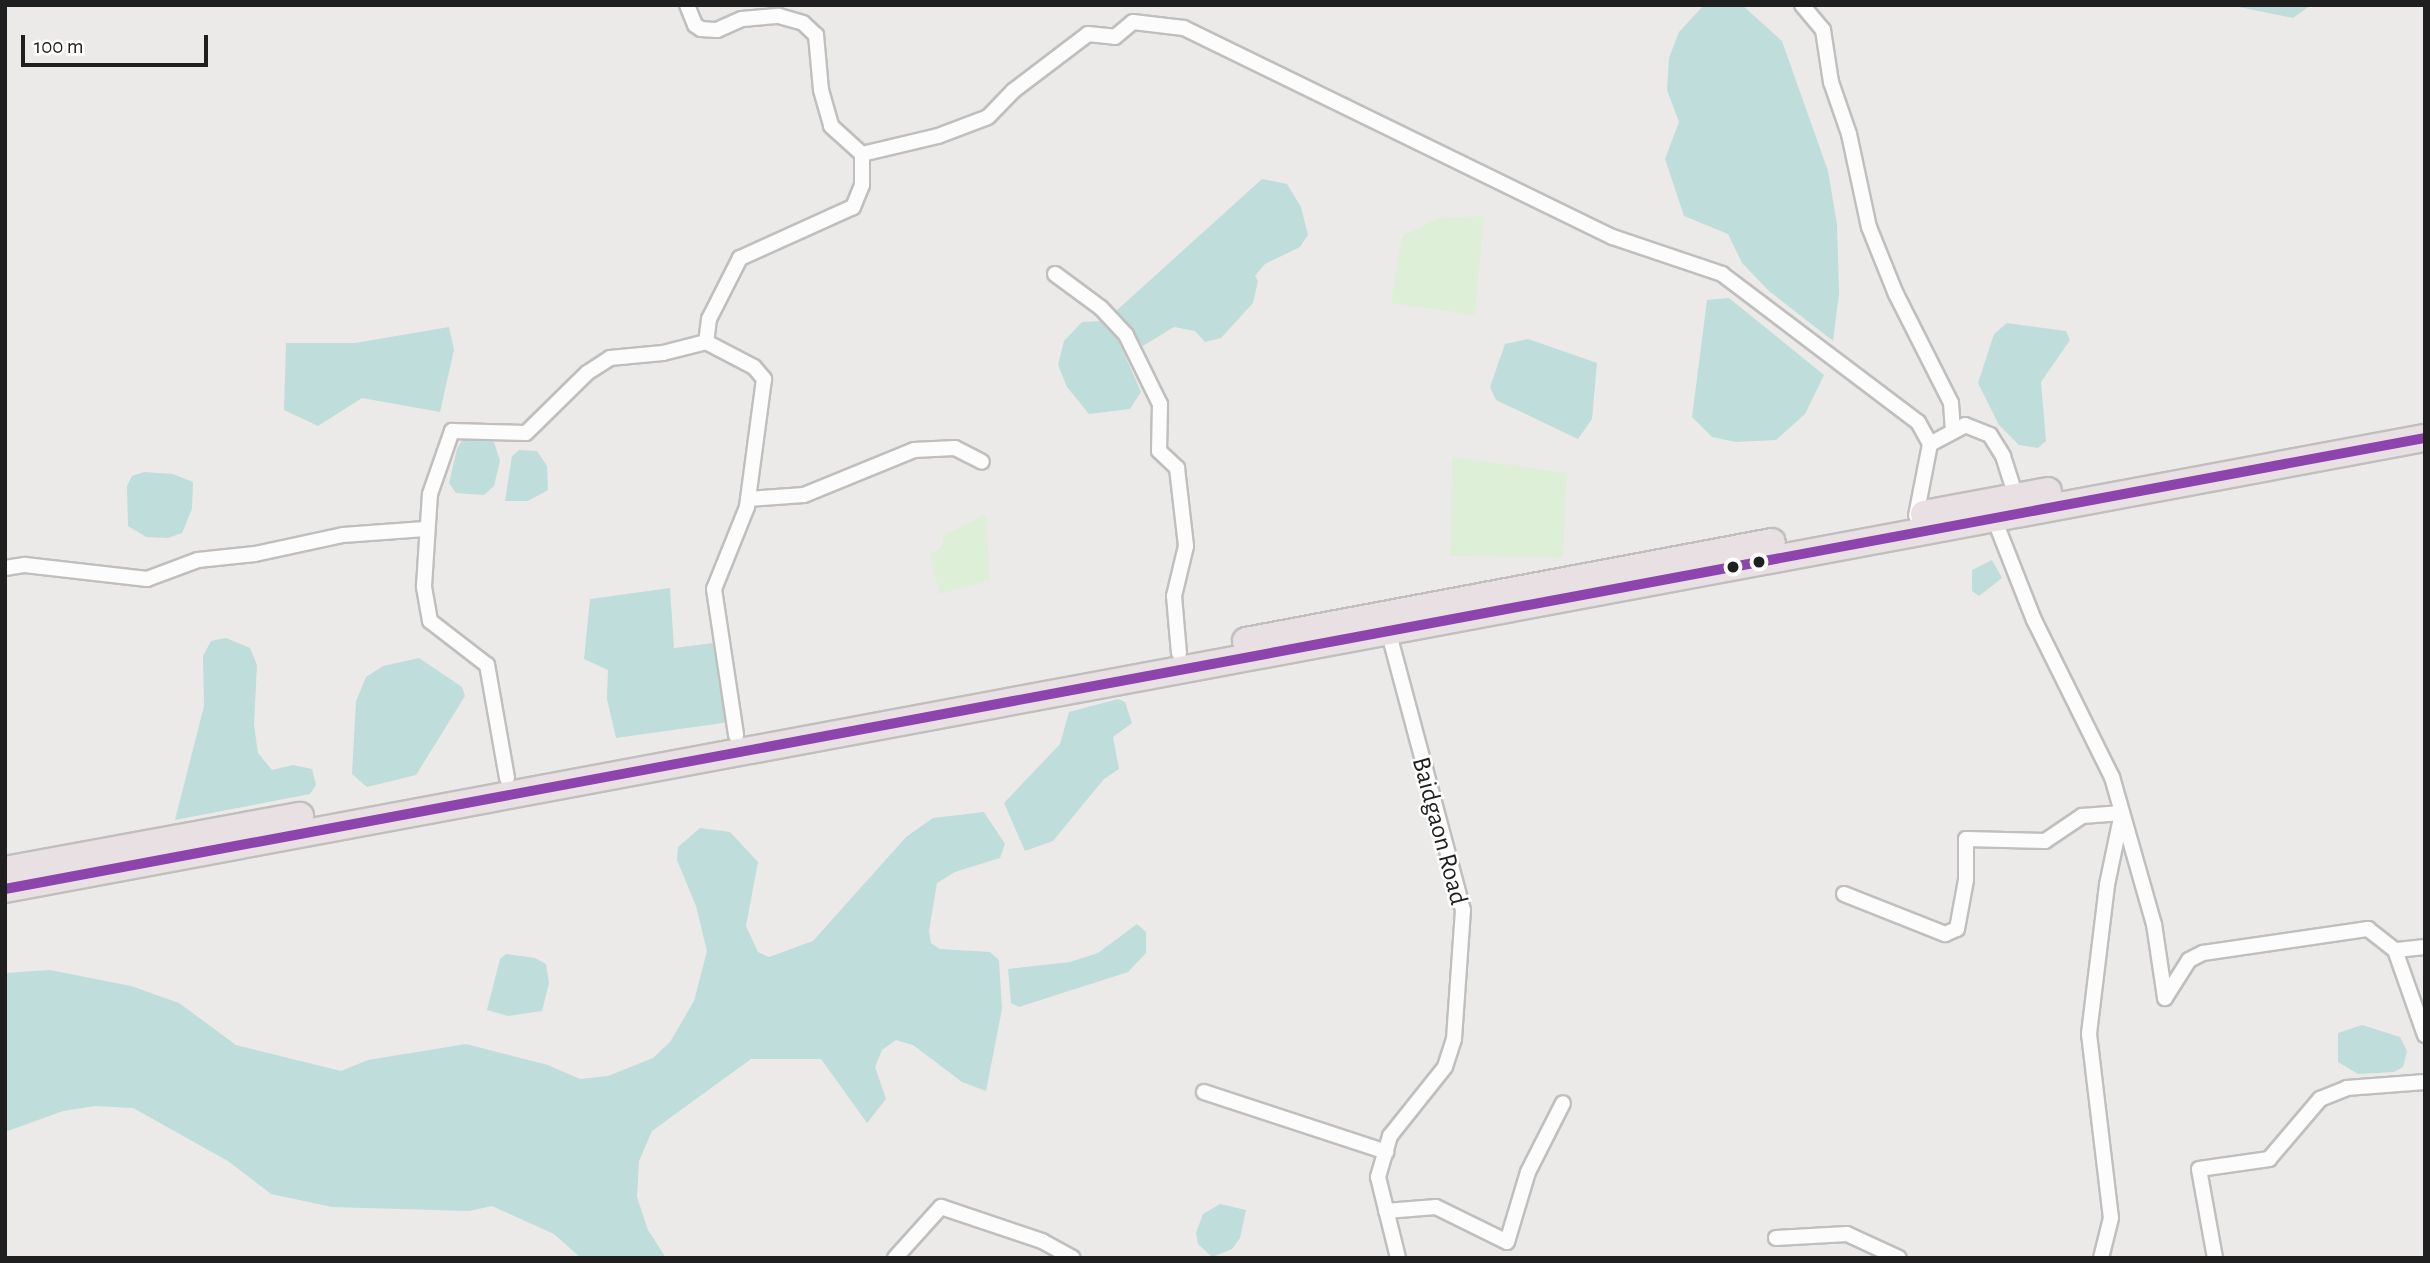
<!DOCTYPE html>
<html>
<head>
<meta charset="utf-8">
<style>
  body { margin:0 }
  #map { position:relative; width:2430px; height:1263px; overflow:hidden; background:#eceae8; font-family:"Alegreya Sans",sans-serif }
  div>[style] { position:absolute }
  .park>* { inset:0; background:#ddefd6 }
  .water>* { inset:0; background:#bedddb }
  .roads { filter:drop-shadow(2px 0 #c0bfbe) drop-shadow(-2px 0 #c0bfbe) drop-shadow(0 2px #c0bfbe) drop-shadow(0 -2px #c0bfbe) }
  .street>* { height:14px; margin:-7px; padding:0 7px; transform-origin:7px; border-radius:7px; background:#fcfcfc }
  .highway>* { height:26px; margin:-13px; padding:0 13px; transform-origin:13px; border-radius:13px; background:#e9e0e4 }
  .bus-1>* { height:10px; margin:-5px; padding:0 5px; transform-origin:5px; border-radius:5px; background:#8e44ad }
  .dots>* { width:19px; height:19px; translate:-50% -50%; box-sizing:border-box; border:4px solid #fff; border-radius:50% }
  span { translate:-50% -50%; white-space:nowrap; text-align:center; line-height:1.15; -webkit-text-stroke:5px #fff; paint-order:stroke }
  .street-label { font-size:26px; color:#1f1f1f }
  .frame { position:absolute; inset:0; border:7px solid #1f1f1f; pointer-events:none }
  .scale { position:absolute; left:21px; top:35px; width:187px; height:32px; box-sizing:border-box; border:4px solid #1f1f1f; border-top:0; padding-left:9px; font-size:21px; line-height:24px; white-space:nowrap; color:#1f1f1f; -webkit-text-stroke:5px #fff; paint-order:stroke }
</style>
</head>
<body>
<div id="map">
  <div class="park">
    <i style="clip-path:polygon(1484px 216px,1475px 315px,1391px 303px,1402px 236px,1438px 218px)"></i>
    <i style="clip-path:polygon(1452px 457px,1567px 473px,1563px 558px,1450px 556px)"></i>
    <i style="clip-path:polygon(986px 514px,990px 580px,939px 594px,930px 553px,942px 547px,943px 536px)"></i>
  </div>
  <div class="water">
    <i style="clip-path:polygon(1704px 5px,1742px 5px,1782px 41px,1828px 171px,1837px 224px,1839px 294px,1833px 341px,1769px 291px,1742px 263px,1728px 234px,1684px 216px,1665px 159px,1679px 122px,1667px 90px,1669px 58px,1679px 32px)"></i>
    <i style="clip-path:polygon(2229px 5px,2311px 5px,2293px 18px)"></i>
    <i style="clip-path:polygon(1262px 179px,1287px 184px,1301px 207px,1308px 235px,1300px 247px,1265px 264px,1255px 276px,1258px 281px,1253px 303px,1221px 338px,1205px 342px,1195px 331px,1174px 327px,1143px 346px,1116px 311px)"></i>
    <i style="clip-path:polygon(1729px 298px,1824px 375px,1805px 414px,1776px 440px,1736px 442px,1712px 437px,1692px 417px,1707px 300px)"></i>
    <i style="clip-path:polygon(1102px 321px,1116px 335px,1141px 392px,1130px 409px,1089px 414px,1067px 387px,1058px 365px,1064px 341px,1082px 322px)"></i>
    <i style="clip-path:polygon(2007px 323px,2066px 331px,2070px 340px,2041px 382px,2046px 441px,2038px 448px,2019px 445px,1999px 425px,1978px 383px,1994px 334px)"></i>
    <i style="clip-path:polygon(449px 327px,454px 350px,440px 412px,362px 398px,318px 426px,284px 410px,286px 343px,355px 343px)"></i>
    <i style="clip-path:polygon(1528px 339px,1597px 363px,1592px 419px,1578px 439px,1496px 400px,1490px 387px,1505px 344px)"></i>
    <i style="clip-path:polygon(480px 437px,494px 442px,500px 461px,494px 486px,484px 495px,456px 493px,449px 483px,457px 449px,463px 439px)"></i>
    <i style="clip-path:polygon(519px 450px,537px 451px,547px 466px,548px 490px,528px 501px,505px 501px,512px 456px)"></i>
    <i style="clip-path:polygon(144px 472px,173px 474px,193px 482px,192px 509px,182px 533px,168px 538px,146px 537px,128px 526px,127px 486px,132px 476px)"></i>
    <i style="clip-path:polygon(1992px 560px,2002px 578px,1979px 596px,1972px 591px,1972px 570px)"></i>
    <i style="clip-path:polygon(670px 588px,674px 648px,713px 643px,730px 722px,616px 738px,607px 699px,608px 670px,584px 659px,590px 599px)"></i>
    <i style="clip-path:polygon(226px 638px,250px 648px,257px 665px,254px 725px,258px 753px,272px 770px,293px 765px,312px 769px,316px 785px,310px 794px,175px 820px,204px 706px,203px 656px,211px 641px)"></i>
    <i style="clip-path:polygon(419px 658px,462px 687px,465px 696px,416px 775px,367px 787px,352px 774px,356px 701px,366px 677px,383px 666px)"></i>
    <i style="clip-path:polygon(1118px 699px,1125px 702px,1132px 723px,1113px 737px,1119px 769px,1104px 779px,1053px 841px,1025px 851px,1004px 803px,1060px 744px,1069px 712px)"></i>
    <i style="clip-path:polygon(984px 812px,1005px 844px,1000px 858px,955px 872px,937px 883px,929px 931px,931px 943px,940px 949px,990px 952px,999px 960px,1002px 1009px,986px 1091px,962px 1082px,913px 1045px,896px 1040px,882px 1050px,875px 1067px,886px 1099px,867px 1123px,821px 1059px,751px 1059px,652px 1131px,639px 1161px,637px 1197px,648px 1230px,666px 1258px,581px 1258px,554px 1234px,492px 1206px,469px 1211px,332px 1207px,271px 1194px,228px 1161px,133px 1108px,95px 1106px,63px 1111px,5px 1132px,5px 973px,50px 970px,131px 986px,179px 1003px,236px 1045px,341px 1071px,368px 1060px,466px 1044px,548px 1065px,580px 1079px,608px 1076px,653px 1058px,670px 1042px,694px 1001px,707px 951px,696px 906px,677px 860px,678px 847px,700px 828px,730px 832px,758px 862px,746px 926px,758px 952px,769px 957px,813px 941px,906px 837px,933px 818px)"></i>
    <i style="clip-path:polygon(1137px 924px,1146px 932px,1146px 953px,1128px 972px,1019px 1007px,1011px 1003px,1008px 969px,1070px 962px,1098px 953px)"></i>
    <i style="clip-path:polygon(506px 954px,535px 958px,546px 964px,549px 983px,542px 1011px,508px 1016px,487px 1010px,500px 959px)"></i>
    <i style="clip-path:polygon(2362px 1025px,2400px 1037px,2407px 1051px,2403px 1067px,2394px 1072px,2358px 1074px,2338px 1062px,2338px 1033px)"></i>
    <i style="clip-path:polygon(1220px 1204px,1246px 1210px,1240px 1238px,1232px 1249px,1212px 1257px,1198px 1244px,1196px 1233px,1203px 1214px)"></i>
  </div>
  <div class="roads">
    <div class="street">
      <i style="left:687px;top:5px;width:22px;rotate:68deg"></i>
      <i style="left:695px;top:25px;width:7px;rotate:34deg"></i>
      <i style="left:701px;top:29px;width:16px;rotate:4deg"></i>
      <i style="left:717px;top:30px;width:27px;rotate:-24deg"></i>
      <i style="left:742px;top:19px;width:37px;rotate:-5deg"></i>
      <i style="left:779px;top:16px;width:25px;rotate:16deg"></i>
      <i style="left:803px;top:23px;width:18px;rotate:43deg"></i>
      <i style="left:816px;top:35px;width:55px;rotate:84.8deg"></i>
      <i style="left:821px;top:90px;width:37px;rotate:74deg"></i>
      <i style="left:831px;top:126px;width:42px;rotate:42.1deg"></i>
      <i style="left:862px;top:154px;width:31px;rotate:90deg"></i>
      <i style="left:862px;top:185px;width:24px;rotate:112deg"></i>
      <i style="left:853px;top:207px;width:124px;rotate:155.7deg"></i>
      <i style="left:740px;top:258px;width:68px;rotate:116.9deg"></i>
      <i style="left:709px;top:319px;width:23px;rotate:97deg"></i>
      <i style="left:706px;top:342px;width:54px;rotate:27.5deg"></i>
      <i style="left:754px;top:367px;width:16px;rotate:50deg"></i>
      <i style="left:764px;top:379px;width:129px;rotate:97.6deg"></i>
      <i style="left:747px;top:507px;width:88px;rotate:111.9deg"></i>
      <i style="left:714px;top:589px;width:148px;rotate:81.4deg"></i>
      <i style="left:1802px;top:5px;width:33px;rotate:50deg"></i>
      <i style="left:1823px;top:30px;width:53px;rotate:81.3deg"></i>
      <i style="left:1831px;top:82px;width:55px;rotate:70.9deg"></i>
      <i style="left:1849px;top:134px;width:95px;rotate:77.9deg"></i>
      <i style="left:1869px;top:227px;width:72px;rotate:68.1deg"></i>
      <i style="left:1896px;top:294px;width:122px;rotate:63.2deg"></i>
      <i style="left:1951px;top:403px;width:28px;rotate:86deg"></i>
      <i style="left:862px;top:154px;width:78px;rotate:-13.3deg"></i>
      <i style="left:938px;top:136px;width:53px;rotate:-20.8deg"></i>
      <i style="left:988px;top:117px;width:36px;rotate:-46deg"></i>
      <i style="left:1013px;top:91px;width:94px;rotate:-37.2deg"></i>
      <i style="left:1088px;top:34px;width:27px;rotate:6deg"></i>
      <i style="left:1115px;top:37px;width:23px;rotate:-40deg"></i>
      <i style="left:1133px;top:22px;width:51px;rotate:6.7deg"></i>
      <i style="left:1184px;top:28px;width:477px;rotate:26deg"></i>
      <i style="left:1613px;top:237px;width:115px;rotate:18.7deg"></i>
      <i style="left:1722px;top:274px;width:246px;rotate:37.1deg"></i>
      <i style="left:1918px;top:422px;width:25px;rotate:61deg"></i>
      <i style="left:1930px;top:444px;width:73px;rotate:101deg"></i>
      <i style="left:1055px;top:274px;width:57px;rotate:36.5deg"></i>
      <i style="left:1101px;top:308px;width:37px;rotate:47deg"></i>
      <i style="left:1126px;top:335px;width:77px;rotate:63.8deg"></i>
      <i style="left:1160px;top:404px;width:47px;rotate:91.2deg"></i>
      <i style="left:1159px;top:451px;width:25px;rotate:43deg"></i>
      <i style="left:1177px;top:468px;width:79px;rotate:83.4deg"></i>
      <i style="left:1186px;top:546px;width:51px;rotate:103.5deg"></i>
      <i style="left:1174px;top:596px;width:57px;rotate:85deg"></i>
      <i style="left:1930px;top:444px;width:40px;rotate:-28deg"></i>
      <i style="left:1965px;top:425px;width:27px;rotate:22deg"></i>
      <i style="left:1990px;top:435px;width:25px;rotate:58deg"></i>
      <i style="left:2003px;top:456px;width:43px;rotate:72.4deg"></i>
      <i style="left:748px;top:499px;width:56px;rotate:-4.1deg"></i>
      <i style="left:804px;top:495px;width:119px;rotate:-22.2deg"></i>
      <i style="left:914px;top:450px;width:41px;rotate:-2.8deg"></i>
      <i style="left:955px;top:448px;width:30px;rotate:27deg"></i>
      <i style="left:1995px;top:521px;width:106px;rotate:68.5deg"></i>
      <i style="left:2034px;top:620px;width:175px;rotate:63.6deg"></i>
      <i style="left:2112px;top:777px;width:153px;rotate:74.1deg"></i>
      <i style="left:2154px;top:924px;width:75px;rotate:81.5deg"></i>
      <i style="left:5px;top:568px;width:20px;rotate:-9deg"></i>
      <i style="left:25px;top:565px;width:123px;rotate:6.5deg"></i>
      <i style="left:147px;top:579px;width:54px;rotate:-20.4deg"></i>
      <i style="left:198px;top:560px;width:57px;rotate:-6deg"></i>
      <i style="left:255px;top:554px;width:90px;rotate:-12.2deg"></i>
      <i style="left:343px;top:535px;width:82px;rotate:-4.2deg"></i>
      <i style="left:1389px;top:634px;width:286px;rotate:75deg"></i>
      <i style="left:1463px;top:910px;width:129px;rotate:94deg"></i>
      <i style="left:1454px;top:1039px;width:29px;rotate:108deg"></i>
      <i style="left:1445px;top:1067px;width:88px;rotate:128.6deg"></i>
      <i style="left:1390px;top:1136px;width:43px;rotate:106.3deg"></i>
      <i style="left:1378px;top:1177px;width:83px;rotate:76.1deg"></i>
      <i style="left:507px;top:778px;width:115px;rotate:-100deg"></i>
      <i style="left:487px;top:665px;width:72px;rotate:-142.3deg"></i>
      <i style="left:430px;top:621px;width:36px;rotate:-100deg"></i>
      <i style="left:424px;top:586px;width:92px;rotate:-86.3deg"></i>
      <i style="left:430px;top:494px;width:67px;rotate:-70.8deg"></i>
      <i style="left:452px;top:431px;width:74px;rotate:1.5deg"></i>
      <i style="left:526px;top:433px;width:86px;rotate:-44.5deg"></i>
      <i style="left:587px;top:373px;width:27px;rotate:-33deg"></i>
      <i style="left:610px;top:358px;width:53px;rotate:-5.4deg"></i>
      <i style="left:663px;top:353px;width:44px;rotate:-14.3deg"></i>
      <i style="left:1844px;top:894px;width:109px;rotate:21.6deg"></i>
      <i style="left:1945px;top:934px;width:13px;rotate:-23deg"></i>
      <i style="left:1957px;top:929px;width:50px;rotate:-79.6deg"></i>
      <i style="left:1966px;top:880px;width:41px;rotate:-90deg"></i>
      <i style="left:1966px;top:839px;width:79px;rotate:1.5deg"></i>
      <i style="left:2045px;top:841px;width:45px;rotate:-34deg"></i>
      <i style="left:2082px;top:816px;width:40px;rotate:-4.3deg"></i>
      <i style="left:2122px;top:813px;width:74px;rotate:101.8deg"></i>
      <i style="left:2107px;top:885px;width:150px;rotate:96.9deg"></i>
      <i style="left:2089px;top:1034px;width:185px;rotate:83.2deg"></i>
      <i style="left:2111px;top:1218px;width:41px;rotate:104deg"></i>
      <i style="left:2425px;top:947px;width:30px;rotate:174deg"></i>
      <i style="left:2395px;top:950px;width:90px;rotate:70.6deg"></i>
      <i style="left:2165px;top:998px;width:45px;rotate:-57.7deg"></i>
      <i style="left:2189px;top:960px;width:16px;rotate:-27deg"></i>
      <i style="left:2203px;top:953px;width:167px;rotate:-8.3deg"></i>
      <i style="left:2368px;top:929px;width:34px;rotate:38deg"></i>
      <i style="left:1204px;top:1092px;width:192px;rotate:18.2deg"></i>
      <i style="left:1386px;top:1211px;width:50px;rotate:-4.6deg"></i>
      <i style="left:1436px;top:1207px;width:79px;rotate:26.2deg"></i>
      <i style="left:1507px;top:1242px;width:73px;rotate:-73.3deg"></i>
      <i style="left:1528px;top:1172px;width:77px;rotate:-63.1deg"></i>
      <i style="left:1776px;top:1238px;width:71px;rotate:-3.2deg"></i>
      <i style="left:1847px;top:1234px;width:57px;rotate:24.8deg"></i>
      <i style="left:895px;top:1258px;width:69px;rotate:-48deg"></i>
      <i style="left:941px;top:1207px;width:107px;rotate:18.6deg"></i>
      <i style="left:1042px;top:1241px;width:35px;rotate:29deg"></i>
      <i style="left:2215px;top:1258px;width:90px;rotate:-100.2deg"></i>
      <i style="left:2199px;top:1169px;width:71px;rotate:-8.1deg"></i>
      <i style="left:2269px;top:1159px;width:79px;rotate:-49.6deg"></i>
      <i style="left:2320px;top:1099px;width:29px;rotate:-22deg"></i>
      <i style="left:2347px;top:1088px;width:78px;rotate:-4.4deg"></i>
    </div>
    <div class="highway">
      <i style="left:1924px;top:514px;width:126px;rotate:-10.5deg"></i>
      <i style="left:1246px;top:641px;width:535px;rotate:-10.66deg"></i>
      <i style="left:5px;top:870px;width:300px;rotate:-10.4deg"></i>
      <i style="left:5px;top:889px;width:2462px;rotate:-10.56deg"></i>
    </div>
  </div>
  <div class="bus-1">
    <i style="left:5px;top:889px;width:2462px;rotate:-10.56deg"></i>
  </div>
  <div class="dots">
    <i style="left:1759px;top:562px;background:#1f1f1f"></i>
    <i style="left:1733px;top:567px;background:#1f1f1f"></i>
  </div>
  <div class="street-label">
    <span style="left:1439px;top:831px;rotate:75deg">Baidgaon Road</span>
  </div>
  <div class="frame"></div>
  <div class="scale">100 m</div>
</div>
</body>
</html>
